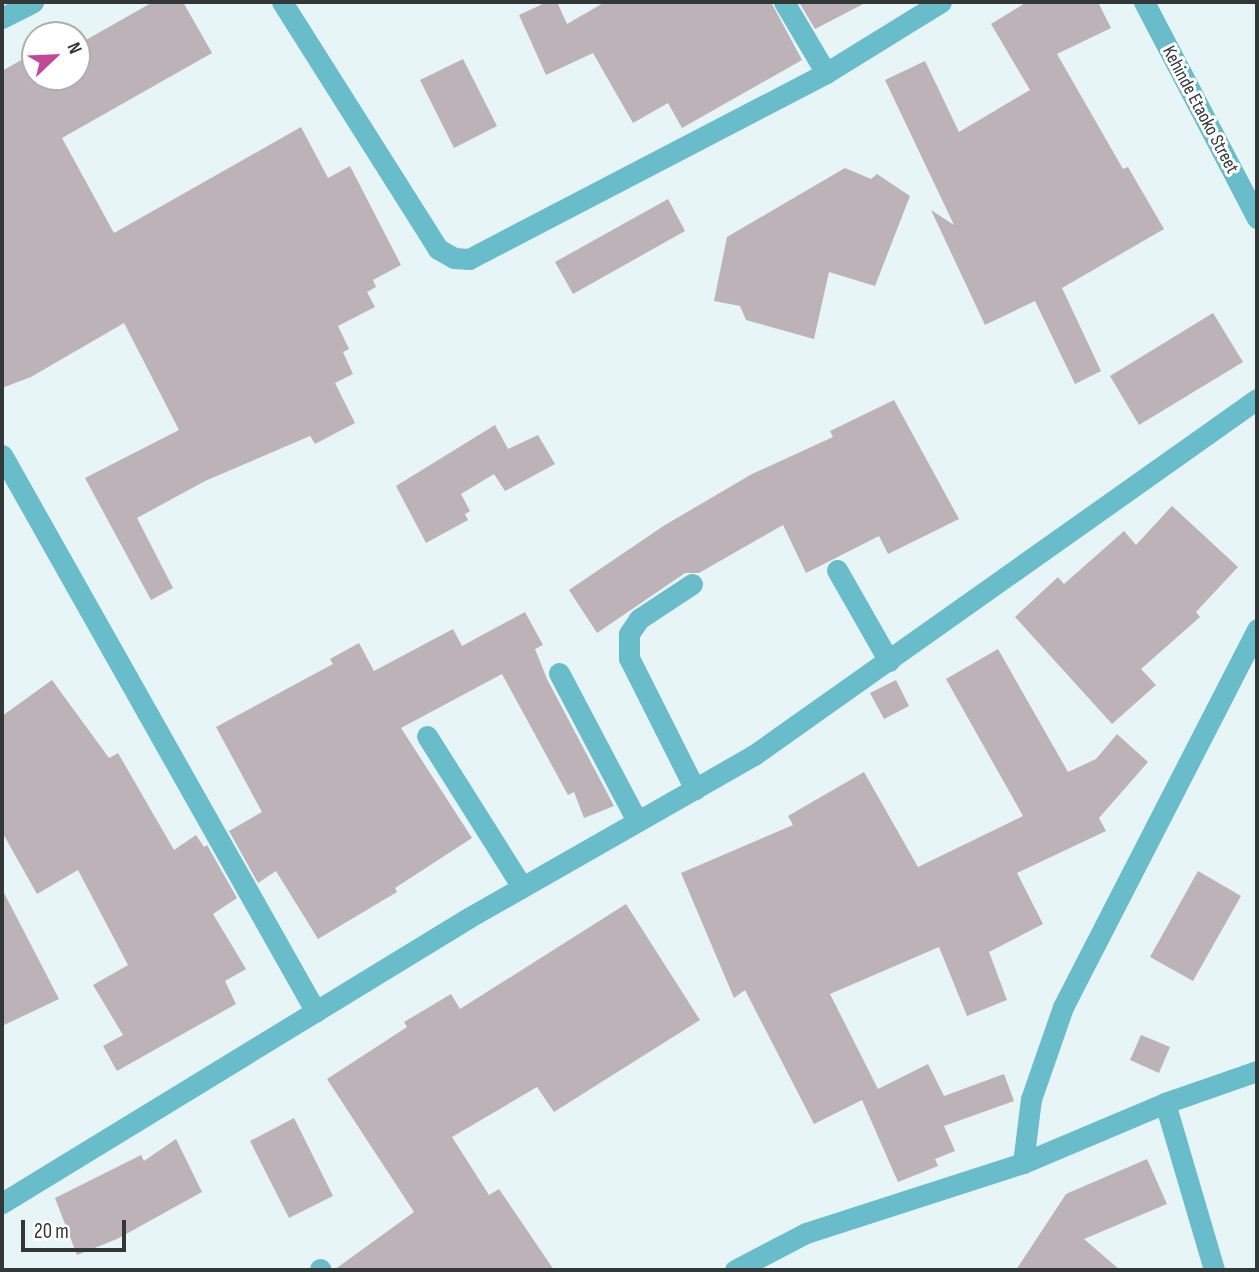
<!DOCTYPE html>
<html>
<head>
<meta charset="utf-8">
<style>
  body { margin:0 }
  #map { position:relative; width:1259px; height:1272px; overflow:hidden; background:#e7f5f7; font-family:"Sofia Sans Condensed",sans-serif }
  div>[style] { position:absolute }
  .building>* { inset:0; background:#bdb2b8 }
  .minor>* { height:21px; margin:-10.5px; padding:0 10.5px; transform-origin:10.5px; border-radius:10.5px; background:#69bcc9 }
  span { translate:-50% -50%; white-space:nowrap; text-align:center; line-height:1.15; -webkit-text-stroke:6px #fff; paint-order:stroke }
  .street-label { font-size:19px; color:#323738 }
  .frame { position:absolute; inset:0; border:4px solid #323738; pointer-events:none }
  .north { position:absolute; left:21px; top:21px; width:70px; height:70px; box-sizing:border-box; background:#fff; border:2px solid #adafaf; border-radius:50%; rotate:67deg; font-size:19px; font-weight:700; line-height:28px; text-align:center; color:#323738 }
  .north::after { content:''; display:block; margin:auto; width:24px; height:32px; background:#c44898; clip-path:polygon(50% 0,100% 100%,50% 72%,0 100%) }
  .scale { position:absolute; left:21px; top:1220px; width:105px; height:32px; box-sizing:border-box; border:4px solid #323738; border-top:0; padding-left:9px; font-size:21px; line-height:24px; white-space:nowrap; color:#323738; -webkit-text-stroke:5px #fff; paint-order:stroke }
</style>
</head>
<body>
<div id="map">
  <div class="building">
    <i style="clip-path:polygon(153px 2px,183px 2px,212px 53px,62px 138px,114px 233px,301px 127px,328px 178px,350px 166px,401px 265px,373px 280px,376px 287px,367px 292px,375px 307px,338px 326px,349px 349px,343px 352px,353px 374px,335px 383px,355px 423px,315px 444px,310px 436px,205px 481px,137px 518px,173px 588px,151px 600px,85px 478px,179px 430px,124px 323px,31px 377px,2px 388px,2px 71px,23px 59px,33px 77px,77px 77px,77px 45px)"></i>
    <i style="clip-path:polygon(547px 2px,557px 2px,567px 24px,605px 2px,771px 2px,802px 60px,682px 128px,668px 103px,633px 123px,593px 53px,546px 75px,519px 15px)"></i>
    <i style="clip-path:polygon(799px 2px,867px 2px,815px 29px)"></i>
    <i style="clip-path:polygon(1027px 2px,1098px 2px,1111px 28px,1057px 54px,1123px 169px,1128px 167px,1164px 229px,1062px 288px,1101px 371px,1075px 384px,1035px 301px,985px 325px,931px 210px,954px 225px,885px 80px,925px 61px,959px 132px,1030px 90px,991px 24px)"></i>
    <i style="clip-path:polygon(463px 59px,497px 126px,454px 148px,420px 80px)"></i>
    <i style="clip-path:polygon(845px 168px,871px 179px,877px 174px,910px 196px,875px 286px,829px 272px,814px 339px,746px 320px,740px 306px,714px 301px,727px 237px)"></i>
    <i style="clip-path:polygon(668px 199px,685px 231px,573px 294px,555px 262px)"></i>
    <i style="clip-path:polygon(1213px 313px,1243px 362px,1139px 425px,1110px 376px)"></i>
    <i style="clip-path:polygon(894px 400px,959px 519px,888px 554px,879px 536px,806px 573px,783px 525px,699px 573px,685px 573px,597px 633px,569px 590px,665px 525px,752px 474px,833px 437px,830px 431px)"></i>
    <i style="clip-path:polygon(495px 425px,508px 449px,538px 435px,555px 464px,505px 491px,494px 474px,461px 494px,470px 511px,465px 514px,468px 520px,426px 543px,396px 486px)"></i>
    <i style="clip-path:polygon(1172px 506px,1238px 567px,1196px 612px,1200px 617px,1141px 669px,1156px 685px,1112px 724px,1015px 617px,1058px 577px,1064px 584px,1124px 531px,1136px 545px)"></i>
    <i style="clip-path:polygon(525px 612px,543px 645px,535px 649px,547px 679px,614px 806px,584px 818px,574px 792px,568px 795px,502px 674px,401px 728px,472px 838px,395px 888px,397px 892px,318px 939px,276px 871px,258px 883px,229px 831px,262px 812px,216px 727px,333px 664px,330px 659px,359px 643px,374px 671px,453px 629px,462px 646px)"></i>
    <i style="clip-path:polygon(998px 649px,1068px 772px,1096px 759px,1117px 734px,1148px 762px,1099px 818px,1106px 831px,1017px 873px,1043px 924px,989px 952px,1007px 1000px,967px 1016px,939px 947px,830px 994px,878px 1089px,928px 1064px,944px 1096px,1004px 1074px,1014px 1101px,944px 1126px,955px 1151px,935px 1159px,938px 1166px,898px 1182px,862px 1100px,814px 1124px,745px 990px,734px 998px,681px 873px,793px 825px,788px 816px,864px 772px,918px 867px,1023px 816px,946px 679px)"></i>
    <i style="clip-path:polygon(52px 680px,109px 758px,118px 753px,174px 850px,196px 835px,204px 847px,207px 845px,237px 898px,213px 914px,246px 969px,225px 981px,236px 1004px,117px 1071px,103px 1046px,123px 1035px,93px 985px,128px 965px,78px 870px,37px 894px,2px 832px,2px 716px)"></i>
    <i style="clip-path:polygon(896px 680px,909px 706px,884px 719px,870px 693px)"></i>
    <i style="clip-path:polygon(1198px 871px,1241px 896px,1193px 981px,1150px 957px)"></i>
    <i style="clip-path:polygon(2px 889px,59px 999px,2px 1026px)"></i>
    <i style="clip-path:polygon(626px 904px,700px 1020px,554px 1112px,537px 1087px,452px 1137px,489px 1195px,499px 1189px,554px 1270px,334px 1270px,414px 1212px,327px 1079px,407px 1027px,404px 1022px,451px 994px,460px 1009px)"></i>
    <i style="clip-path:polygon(1141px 1035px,1170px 1047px,1159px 1073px,1130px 1060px)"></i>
    <i style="clip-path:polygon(294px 1118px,333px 1196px,289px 1218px,250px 1141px)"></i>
    <i style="clip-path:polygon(176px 1139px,202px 1192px,117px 1239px,77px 1255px,55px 1198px,141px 1155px,144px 1161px)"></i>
    <i style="clip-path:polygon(1147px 1159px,1167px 1204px,1084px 1239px,1120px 1270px,1016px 1270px,1066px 1194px)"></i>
  </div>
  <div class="minor">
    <i style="left:282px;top:2px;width:292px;rotate:57.7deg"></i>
    <i style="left:438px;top:249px;width:18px;rotate:29deg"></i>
    <i style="left:454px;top:258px;width:15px;rotate:4deg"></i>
    <i style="left:469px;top:259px;width:403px;rotate:-27.5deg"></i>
    <i style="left:826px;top:73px;width:135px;rotate:-31.7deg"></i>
    <i style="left:784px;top:2px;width:82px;rotate:59.4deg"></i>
    <i style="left:1144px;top:2px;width:244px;rotate:62.4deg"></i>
    <i style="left:2px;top:18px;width:35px;rotate:-27deg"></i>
    <i style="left:2px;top:455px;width:639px;rotate:60.59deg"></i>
    <i style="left:837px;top:570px;width:105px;rotate:60.3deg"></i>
    <i style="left:692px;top:584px;width:64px;rotate:146.6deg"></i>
    <i style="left:639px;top:619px;width:18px;rotate:124deg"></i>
    <i style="left:629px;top:634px;width:24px;rotate:90deg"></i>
    <i style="left:629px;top:658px;width:147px;rotate:63.3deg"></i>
    <i style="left:559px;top:673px;width:167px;rotate:62.2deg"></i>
    <i style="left:427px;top:736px;width:178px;rotate:57.8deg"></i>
    <i style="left:1165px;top:1103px;width:174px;rotate:73.6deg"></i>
    <i style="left:1023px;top:1163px;width:64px;rotate:-82.9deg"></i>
    <i style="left:1031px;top:1099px;width:97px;rotate:-70.8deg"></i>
    <i style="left:1063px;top:1007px;width:425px;rotate:-62.8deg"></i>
    <i style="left:2px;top:1203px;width:548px;rotate:-31.43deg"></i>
    <i style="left:470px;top:917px;width:327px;rotate:-29.7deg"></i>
    <i style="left:754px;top:755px;width:616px;rotate:-35.29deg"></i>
    <i style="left:320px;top:1269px;width:1px;rotate:45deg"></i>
    <i style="left:735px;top:1270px;width:80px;rotate:-27.5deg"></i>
    <i style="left:806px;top:1233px;width:228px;rotate:-17.9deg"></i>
    <i style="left:1023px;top:1163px;width:154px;rotate:-22.9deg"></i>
    <i style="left:1165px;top:1103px;width:97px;rotate:-19.2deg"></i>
  </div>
  <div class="street-label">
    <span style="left:1200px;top:110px;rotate:62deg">Kehinde Etaoko Street</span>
  </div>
  <div class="frame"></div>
  <div class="north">N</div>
  <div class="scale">20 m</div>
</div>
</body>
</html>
